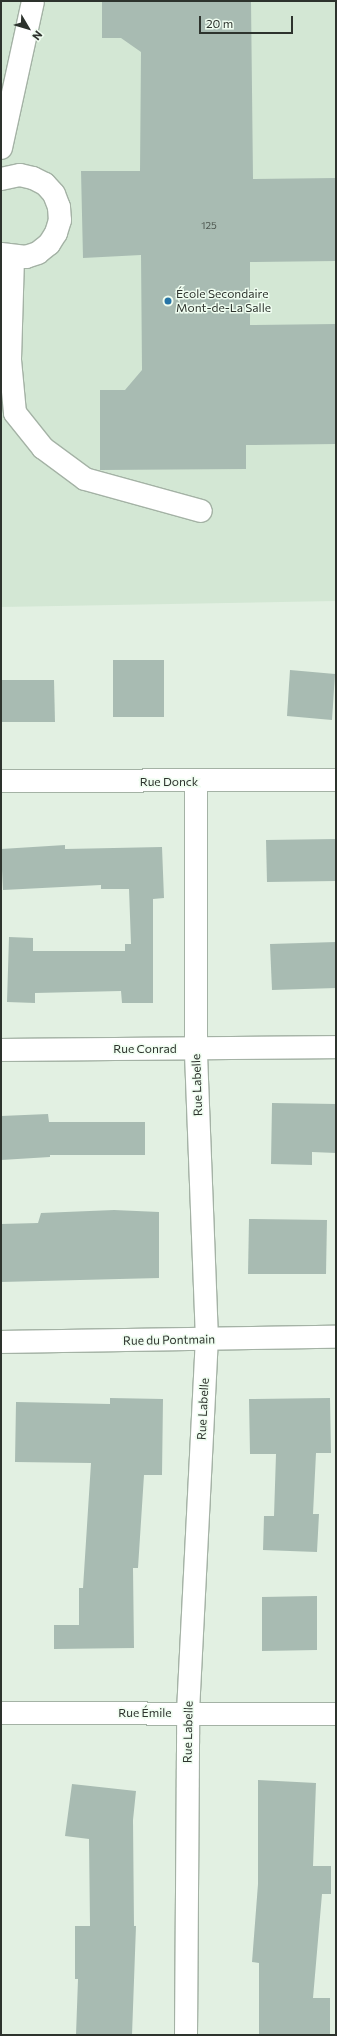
<!DOCTYPE html>
<html>
<head>
<meta charset="utf-8">
<style>
  body { margin:0 }
  #map { position:relative; width:337px; height:2036px; overflow:hidden; background:#e2f0e2; font-family:Commissioner,sans-serif }
  div>[style] { position:absolute }
  .built>* { inset:0; background:#d3e7d4 }
  .building>* { inset:0; background:#a8bbb2 }
  .roads { filter:drop-shadow(1px 0 #a4b2a5) drop-shadow(-1px 0 #a4b2a5) drop-shadow(0 1px #a4b2a5) drop-shadow(0 -1px #a4b2a5) }
  .minor>* { height:22px; margin:-11px; padding:0 11px; transform-origin:11px; border-radius:11px; background:#fff }
  .dots>* { width:11px; height:11px; translate:-50% -50%; box-sizing:border-box; border:2px solid #effdf0; border-radius:50% }
  span { translate:-50% -50%; white-space:nowrap; text-align:center; line-height:1.15; -webkit-text-stroke:3px #effdf0; paint-order:stroke }
  .number-label { font-size:10px; color:#4c554e }
  .number-label span { -webkit-text-stroke-width:0 }
  .poi-label { font-size:12px; color:#2d332d }
  .left { translate:0 -50%; text-align:left }
  .street-label { font-size:12px; color:#2d332d }
  .frame { position:absolute; inset:0; border:2px solid #2d332d; pointer-events:none }
  .north { position:absolute; left:8px; top:8px; width:40px; height:40px; -webkit-text-stroke:3px #effdf0; paint-order:stroke; rotate:128deg; font-size:11px; font-weight:700; line-height:16px; text-align:center; color:#2d332d }
  .north::after { content:''; display:block; margin:auto; width:14px; height:18px; background:#2d332d; clip-path:polygon(50% 0,100% 100%,50% 72%,0 100%) }
  .scale { position:absolute; left:199px; top:16px; width:94px; height:18px; box-sizing:border-box; border:2px solid #2d332d; border-top:0; padding-left:5px; font-size:12px; line-height:14px; white-space:nowrap; color:#2d332d; -webkit-text-stroke:3px #effdf0; paint-order:stroke }
</style>
</head>
<body>
<div id="map">
  <div class="built">
    <i style="clip-path:polygon(1px 1px,336px 1px,336px 601px,1px 607px)"></i>
  </div>
  <div class="building">
    <i style="clip-path:polygon(102px 1px,251px 1px,253px 179px,336px 178px,336px 261px,250px 262px,250px 325px,336px 324px,336px 444px,246px 445px,246px 469px,100px 470px,100px 390px,125px 390px,142px 370px,141px 255px,83px 258px,81px 171px,140px 171px,141px 52px,121px 38px,102px 38px)"></i>
    <i style="clip-path:polygon(113px 660px,164px 660px,164px 717px,113px 717px)"></i>
    <i style="clip-path:polygon(290px 670px,335px 674px,332px 720px,287px 716px)"></i>
    <i style="clip-path:polygon(1px 680px,54px 680px,55px 722px,1px 722px)"></i>
    <i style="clip-path:polygon(336px 839px,336px 881px,267px 882px,266px 840px)"></i>
    <i style="clip-path:polygon(65px 845px,65px 849px,162px 847px,164px 898px,153px 899px,153px 1003px,122px 1003px,121px 991px,35px 993px,35px 1003px,7px 1002px,9px 937px,33px 938px,33px 951px,125px 951px,125px 944px,131px 944px,129px 889px,101px 889px,101px 885px,3px 890px,1px 849px)"></i>
    <i style="clip-path:polygon(336px 942px,336px 988px,272px 990px,270px 944px)"></i>
    <i style="clip-path:polygon(272px 1103px,336px 1104px,336px 1153px,312px 1152px,312px 1165px,271px 1164px)"></i>
    <i style="clip-path:polygon(48px 1114px,49px 1122px,145px 1122px,145px 1155px,50px 1155px,50px 1157px,1px 1160px,1px 1116px)"></i>
    <i style="clip-path:polygon(114px 1210px,159px 1212px,159px 1278px,1px 1282px,1px 1224px,38px 1223px,41px 1213px)"></i>
    <i style="clip-path:polygon(249px 1219px,327px 1220px,326px 1274px,248px 1274px)"></i>
    <i style="clip-path:polygon(110px 1398px,163px 1399px,162px 1475px,144px 1475px,138px 1568px,133px 1568px,134px 1648px,54px 1649px,54px 1625px,79px 1625px,79px 1588px,83px 1588px,91px 1463px,15px 1462px,16px 1402px,110px 1404px)"></i>
    <i style="clip-path:polygon(330px 1398px,331px 1453px,316px 1453px,313px 1514px,319px 1514px,317px 1552px,263px 1550px,264px 1516px,274px 1516px,276px 1454px,250px 1454px,249px 1399px)"></i>
    <i style="clip-path:polygon(317px 1596px,317px 1650px,262px 1651px,262px 1597px)"></i>
    <i style="clip-path:polygon(258px 1780px,316px 1783px,313px 1866px,331px 1866px,331px 1894px,322px 1894px,313px 1998px,330px 1998px,330px 2035px,259px 2035px,259px 1963px,252px 1962px,258px 1884px)"></i>
    <i style="clip-path:polygon(72px 1784px,136px 1791px,133px 1820px,134px 1926px,136px 1926px,132px 2035px,76px 2035px,78px 1979px,75px 1979px,75px 1926px,90px 1926px,89px 1839px,65px 1836px)"></i>
  </div>
  <div class="roads">
    <div class="minor">
      <i style="left:1px;top:148px;width:150px;rotate:-77.7deg"></i>
      <i style="left:1px;top:179px;width:19px;rotate:-12deg"></i>
      <i style="left:20px;top:175px;width:13px;rotate:13deg"></i>
      <i style="left:33px;top:178px;width:13px;rotate:27deg"></i>
      <i style="left:45px;top:184px;width:13px;rotate:48deg"></i>
      <i style="left:54px;top:194px;width:14px;rotate:69deg"></i>
      <i style="left:59px;top:207px;width:13px;rotate:86deg"></i>
      <i style="left:60px;top:220px;width:14px;rotate:107deg"></i>
      <i style="left:56px;top:233px;width:13px;rotate:122deg"></i>
      <i style="left:49px;top:244px;width:14px;rotate:141deg"></i>
      <i style="left:38px;top:253px;width:13px;rotate:162deg"></i>
      <i style="left:26px;top:257px;width:25px;rotate:-173deg"></i>
      <i style="left:13px;top:258px;width:102px;rotate:91.7deg"></i>
      <i style="left:10px;top:360px;width:53px;rotate:84.6deg"></i>
      <i style="left:15px;top:413px;width:45px;rotate:51.3deg"></i>
      <i style="left:43px;top:448px;width:52px;rotate:36.4deg"></i>
      <i style="left:85px;top:479px;width:120px;rotate:15.4deg"></i>
      <i style="left:1px;top:781px;width:335px;rotate:-0.2deg"></i>
      <i style="left:1px;top:1050px;width:335px;rotate:-0.5deg"></i>
      <i style="left:1px;top:1342px;width:335px;rotate:-0.9deg"></i>
      <i style="left:1px;top:1713px;width:335px;rotate:0.2deg"></i>
      <i style="left:186px;top:2035px;width:323px;rotate:-89.6deg"></i>
      <i style="left:188px;top:1712px;width:372px;rotate:-87.1deg"></i>
      <i style="left:207px;top:1340px;width:292px;rotate:-92.2deg"></i>
      <i style="left:196px;top:1048px;width:266px;rotate:-90deg"></i>
    </div>
  </div>
  <div class="dots">
    <i style="left:168px;top:301px;background:#2674a6"></i>
  </div>
  <div class="number-label">
    <span style="left:209px;top:226px">125</span>
  </div>
  <div class="poi-label">
    <span class="left" style="left:176px;top:301px">École Secondaire<br>Mont-de-La Salle</span>
  </div>
  <div class="street-label">
    <span style="left:169px;top:782px">Rue Donck</span>
    <span style="left:145px;top:1049px">Rue Conrad</span>
    <span style="left:197px;top:1085px;rotate:-92deg">Rue Labelle</span>
    <span style="left:169px;top:1340px;rotate:-1deg">Rue du Pontmain</span>
    <span style="left:203px;top:1409px;rotate:-87deg">Rue Labelle</span>
    <span style="left:145px;top:1713px">Rue Émile</span>
    <span style="left:188px;top:1732px;rotate:-89deg">Rue Labelle</span>
  </div>
  <div class="frame"></div>
  <div class="north">N</div>
  <div class="scale">20 m</div>
</div>
</body>
</html>
